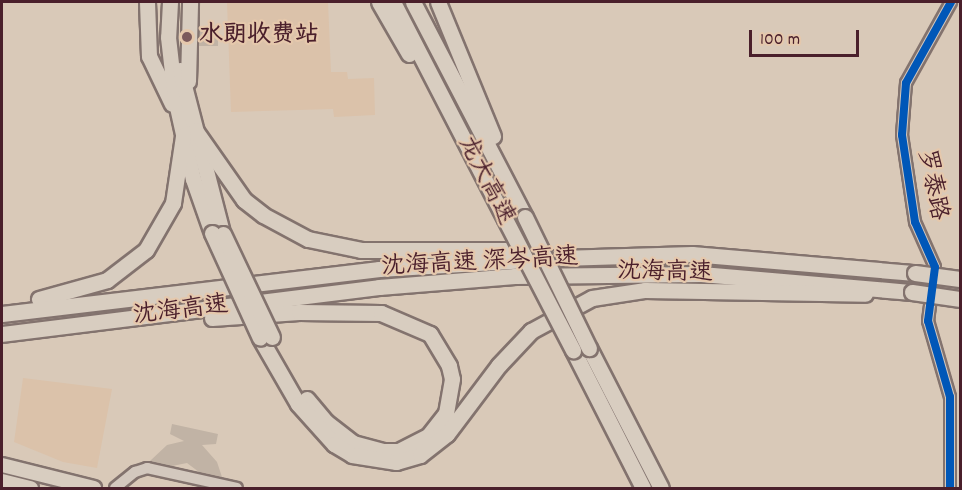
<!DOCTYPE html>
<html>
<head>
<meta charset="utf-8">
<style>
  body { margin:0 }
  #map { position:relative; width:962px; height:490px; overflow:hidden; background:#d9c9b8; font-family:Dekko,"LXGW WenKai TC",sans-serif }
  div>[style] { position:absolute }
  .built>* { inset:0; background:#dbc2aa }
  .building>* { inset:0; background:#c1b3a5 }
  .roads { filter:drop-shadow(2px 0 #83736e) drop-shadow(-2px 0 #83736e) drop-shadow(0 2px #83736e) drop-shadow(0 -2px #83736e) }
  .minor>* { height:10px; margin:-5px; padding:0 5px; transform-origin:5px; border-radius:5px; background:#d3c8be }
  .major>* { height:14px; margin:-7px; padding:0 7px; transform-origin:7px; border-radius:7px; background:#d8cdc0 }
  .highway>* { height:15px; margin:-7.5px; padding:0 7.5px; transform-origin:7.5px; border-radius:7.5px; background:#d8cdc0 }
  .bridges { filter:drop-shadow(2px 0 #83736e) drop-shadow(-2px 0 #83736e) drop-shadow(0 2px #83736e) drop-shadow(0 -2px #83736e) }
  .highway-bridge>* { height:15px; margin:-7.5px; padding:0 7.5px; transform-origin:7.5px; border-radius:7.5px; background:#d8cdc0 }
  .cycleway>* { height:8px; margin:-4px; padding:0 4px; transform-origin:4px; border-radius:4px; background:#0057b8 }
  .dots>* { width:16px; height:16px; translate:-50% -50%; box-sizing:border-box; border:3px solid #e5c8ac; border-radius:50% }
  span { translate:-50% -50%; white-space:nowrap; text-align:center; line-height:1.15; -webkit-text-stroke:4.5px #e5c8ac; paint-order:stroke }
  .poi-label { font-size:24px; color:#4a1f2b; font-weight:700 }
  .left { translate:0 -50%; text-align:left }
  .street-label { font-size:24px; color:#4a1f2b }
  .frame { position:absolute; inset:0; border:3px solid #4a1f2b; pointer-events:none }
  .scale { position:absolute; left:749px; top:30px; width:110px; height:27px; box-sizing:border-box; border:3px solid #4a1f2b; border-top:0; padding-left:8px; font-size:18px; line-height:21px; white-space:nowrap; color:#4a1f2b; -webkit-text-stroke:4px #e5c8ac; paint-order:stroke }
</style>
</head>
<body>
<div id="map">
  <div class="built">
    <i style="clip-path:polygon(227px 2px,328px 2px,331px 72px,347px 72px,348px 79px,374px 78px,375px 115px,334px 117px,333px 109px,231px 112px)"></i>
    <i style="clip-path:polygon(23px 378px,112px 389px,97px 468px,63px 462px,14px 442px)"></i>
  </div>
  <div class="building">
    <i style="clip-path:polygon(199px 28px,218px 28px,218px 46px,199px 46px)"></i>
    <i style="clip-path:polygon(172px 424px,218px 434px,216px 444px,202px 445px,217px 462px,222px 477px,199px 472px,187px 463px,172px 466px,150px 461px,167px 445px,184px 441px,170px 434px)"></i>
  </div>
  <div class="roads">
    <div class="minor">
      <i style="left:115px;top:488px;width:26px;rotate:-39deg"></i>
      <i style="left:135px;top:472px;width:13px;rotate:-18deg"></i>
      <i style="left:147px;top:468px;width:92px;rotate:12.5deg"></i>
      <i style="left:950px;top:488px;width:91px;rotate:-90deg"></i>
      <i style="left:950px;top:397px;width:79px;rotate:-106.1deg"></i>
      <i style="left:928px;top:321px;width:54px;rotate:-82.6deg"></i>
      <i style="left:935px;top:267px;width:49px;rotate:-114deg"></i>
      <i style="left:915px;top:222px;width:88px;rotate:-98.5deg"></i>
      <i style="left:902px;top:135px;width:52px;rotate:-85.6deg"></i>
      <i style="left:906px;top:83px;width:93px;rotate:-60.9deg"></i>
    </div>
    <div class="major">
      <i style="left:2px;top:465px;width:95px;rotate:14deg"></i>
      <i style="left:2px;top:481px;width:30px;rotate:14deg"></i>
    </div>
    <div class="highway">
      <i style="left:147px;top:2px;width:54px;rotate:87.9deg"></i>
      <i style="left:149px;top:56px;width:53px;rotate:64.4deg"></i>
      <i style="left:170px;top:2px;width:35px;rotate:93deg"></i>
      <i style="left:168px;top:37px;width:61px;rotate:83.5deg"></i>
      <i style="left:175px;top:98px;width:83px;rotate:77.5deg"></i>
      <i style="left:193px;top:179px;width:57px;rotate:70.6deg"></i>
      <i style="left:379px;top:2px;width:60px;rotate:60deg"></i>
      <i style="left:393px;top:2px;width:244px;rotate:62.7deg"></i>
      <i style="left:413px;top:2px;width:242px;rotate:62.5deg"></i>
      <i style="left:438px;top:2px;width:145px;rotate:67.7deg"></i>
      <i style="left:180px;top:70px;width:167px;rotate:75.5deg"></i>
      <i style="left:188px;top:81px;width:79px;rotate:-88.5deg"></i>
      <i style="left:195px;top:130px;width:85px;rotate:55deg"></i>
      <i style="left:244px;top:200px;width:24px;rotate:38deg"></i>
      <i style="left:263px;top:215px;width:51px;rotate:28.1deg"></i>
      <i style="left:308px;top:239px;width:54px;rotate:11.7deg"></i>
      <i style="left:361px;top:250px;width:172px"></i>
      <i style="left:39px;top:299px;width:71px;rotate:-15.6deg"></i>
      <i style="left:107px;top:280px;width:49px;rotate:-37.6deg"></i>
      <i style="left:146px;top:250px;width:54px;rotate:-60.1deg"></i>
      <i style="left:173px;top:203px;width:68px;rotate:-81.5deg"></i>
      <i style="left:2px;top:314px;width:380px;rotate:-6.8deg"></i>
      <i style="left:379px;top:269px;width:181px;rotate:-3.5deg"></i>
      <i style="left:560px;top:258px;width:132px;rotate:-1.7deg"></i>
      <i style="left:692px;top:254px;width:224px;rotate:4.9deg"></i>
      <i style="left:212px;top:318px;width:87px;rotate:-3.9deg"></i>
      <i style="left:299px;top:312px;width:82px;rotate:0.7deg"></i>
      <i style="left:381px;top:313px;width:53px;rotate:23.2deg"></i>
      <i style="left:430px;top:334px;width:37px;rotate:59deg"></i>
      <i style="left:449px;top:366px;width:13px;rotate:77deg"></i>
      <i style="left:452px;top:379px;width:35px;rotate:100deg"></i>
      <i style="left:446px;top:413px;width:29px;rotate:128deg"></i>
      <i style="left:428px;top:436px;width:33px;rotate:153deg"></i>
      <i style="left:399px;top:451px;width:16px;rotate:180deg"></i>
      <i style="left:383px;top:451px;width:31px;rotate:-165deg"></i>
      <i style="left:353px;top:443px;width:34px;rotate:-142deg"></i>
      <i style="left:326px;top:422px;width:30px;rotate:-130deg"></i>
      <i style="left:2px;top:334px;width:380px;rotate:-7.1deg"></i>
      <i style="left:379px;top:287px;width:136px;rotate:-4.6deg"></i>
      <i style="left:515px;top:276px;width:186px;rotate:-0.6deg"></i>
      <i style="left:701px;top:274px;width:212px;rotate:4.9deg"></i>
      <i style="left:260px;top:338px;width:76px;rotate:60.1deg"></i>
      <i style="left:298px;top:404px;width:54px;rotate:48deg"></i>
      <i style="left:334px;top:444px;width:21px;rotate:31deg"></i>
      <i style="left:352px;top:455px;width:45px;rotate:9deg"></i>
      <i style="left:396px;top:462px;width:25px;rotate:-16deg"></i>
      <i style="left:420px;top:455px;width:34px;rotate:-38deg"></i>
      <i style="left:447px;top:434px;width:86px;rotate:-53deg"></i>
      <i style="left:499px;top:365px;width:47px;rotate:-46.7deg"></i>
      <i style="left:531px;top:331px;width:69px;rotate:-28.4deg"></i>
      <i style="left:592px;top:298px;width:54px;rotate:-8.6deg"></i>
      <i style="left:645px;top:290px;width:220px;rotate:1deg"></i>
      <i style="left:589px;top:348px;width:157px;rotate:62.8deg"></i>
      <i style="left:573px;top:350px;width:155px;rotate:63.1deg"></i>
    </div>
  </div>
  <div class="bridges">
    <div class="highway-bridge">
      <i style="left:525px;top:217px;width:146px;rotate:64deg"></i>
      <i style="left:505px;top:219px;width:148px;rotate:62.6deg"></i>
      <i style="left:212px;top:233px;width:115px;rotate:65.4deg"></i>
      <i style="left:223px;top:234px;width:114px;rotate:64.6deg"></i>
      <i style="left:915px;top:273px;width:45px;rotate:7.6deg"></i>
      <i style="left:912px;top:292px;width:49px;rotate:8.3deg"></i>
    </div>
  </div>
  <div class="cycleway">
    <i style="left:950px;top:488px;width:91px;rotate:-90deg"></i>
    <i style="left:950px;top:397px;width:79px;rotate:-106.1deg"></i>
    <i style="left:928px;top:321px;width:54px;rotate:-82.6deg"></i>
    <i style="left:935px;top:267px;width:49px;rotate:-114deg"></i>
    <i style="left:915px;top:222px;width:88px;rotate:-98.5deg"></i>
    <i style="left:902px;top:135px;width:52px;rotate:-85.6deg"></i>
    <i style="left:906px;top:83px;width:93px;rotate:-60.9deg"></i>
  </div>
  <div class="dots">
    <i style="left:187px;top:37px;background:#7c5a5c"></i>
  </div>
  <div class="poi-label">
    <span class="left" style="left:199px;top:37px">水朗收费站</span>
  </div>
  <div class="street-label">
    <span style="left:485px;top:181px;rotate:63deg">龙大高速</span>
    <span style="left:931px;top:185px;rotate:79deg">罗泰路</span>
    <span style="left:480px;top:264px;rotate:-3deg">沈海高速 深岑高速</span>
    <span style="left:665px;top:274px;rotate:1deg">沈海高速</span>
    <span style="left:181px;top:312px;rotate:-7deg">沈海高速</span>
  </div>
  <div class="frame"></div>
  <div class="scale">100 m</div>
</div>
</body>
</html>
